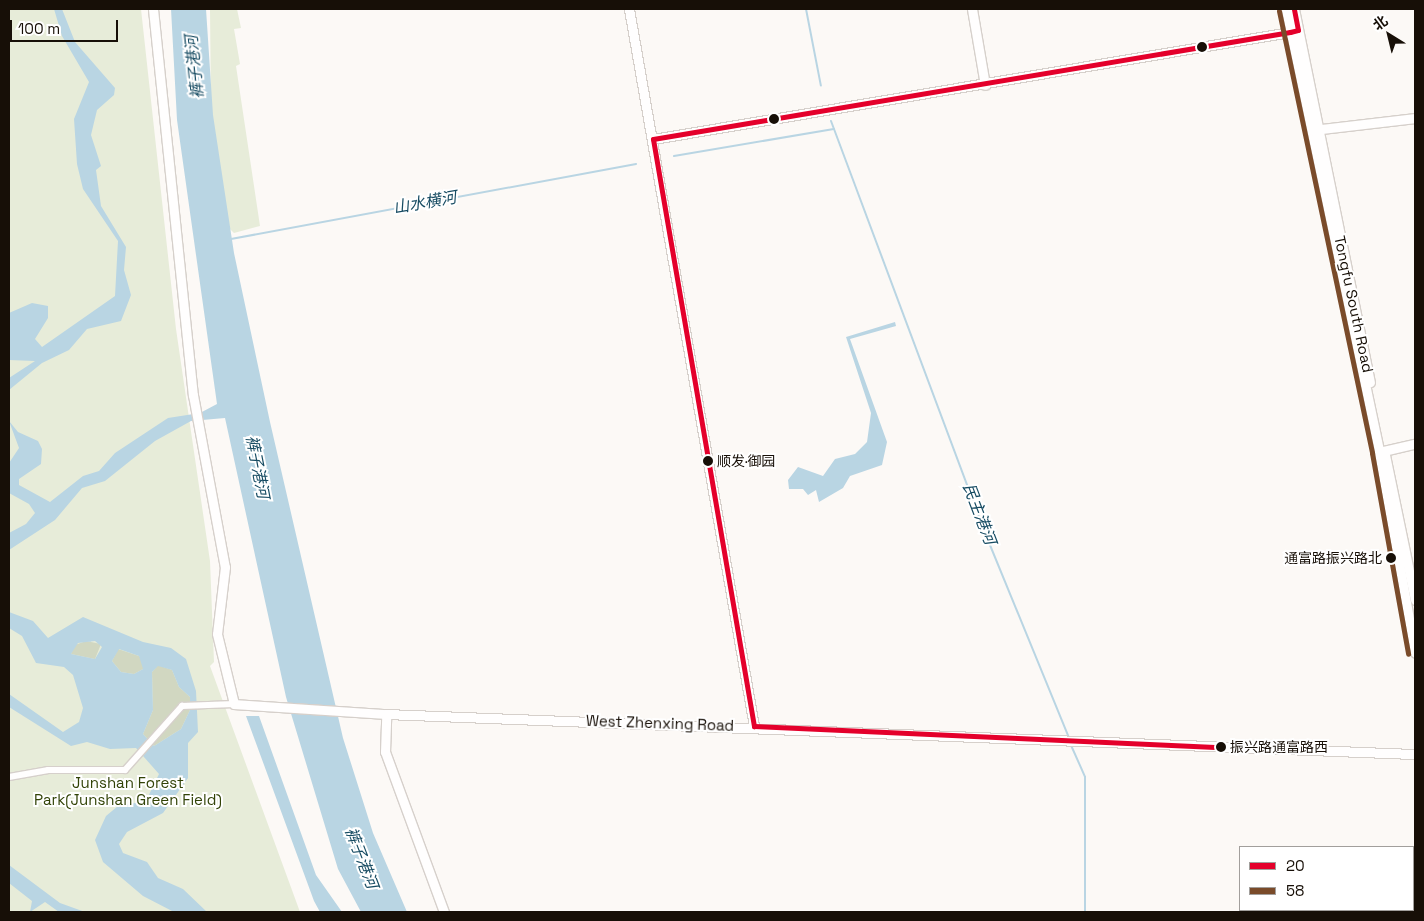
<!DOCTYPE html>
<html>
<head>
<meta charset="utf-8">
<style>
  body { margin:0 }
  #map { position:relative; width:1424px; height:921px; overflow:hidden; background:#fcf9f6; font-family:"Space Grotesk","Noto Sans SC",sans-serif }
  div>[style] { position:absolute }
  .green>* { inset:0; background:#e7ecd9 }
  .forest>* { inset:0; background:#d1d7c1 }
  .water>* { inset:0; background:#b9d5e3 }
  .stream>* { height:2px; margin:-1px; padding:0 1px; transform-origin:1px; border-radius:1px; background:#b9d5e3 }
  .roads { filter:drop-shadow(1px 0 #d6d0cb) drop-shadow(-1px 0 #d6d0cb) drop-shadow(0 1px #d6d0cb) drop-shadow(0 -1px #d6d0cb) }
  .street>* { height:6px; margin:-3px; padding:0 3px; transform-origin:3px; border-radius:3px; background:#fffefe }
  .secondary>* { height:9px; margin:-4.5px; padding:0 4.5px; transform-origin:4.5px; border-radius:4.5px; background:#fffefe }
  .bus-1>* { height:5px; margin:-2.5px; padding:0 2.5px; transform-origin:2.5px; border-radius:2.5px; background:#e4002b }
  .bus-2>* { height:5px; margin:-2.5px; padding:0 2.5px; transform-origin:2.5px; border-radius:2.5px; background:#7a4b2a }
  .dots>* { width:14px; height:14px; translate:-50% -50%; box-sizing:border-box; border:2px solid #fff; border-radius:50% }
  span { translate:-50% -50%; white-space:nowrap; text-align:center; line-height:1.15; -webkit-text-stroke:4px #fff; paint-order:stroke }
  .bus-label { font-size:14px; color:#170f07 }
  .left { translate:0 -50%; text-align:left }
  .right { translate:-100% -50%; text-align:right }
  .street-label { font-size:15px; color:#170f07 }
  .park-label { font-size:15px; color:#314206 }
  .water-label { font-size:16px; color:#164b62; font-style:italic }
  .frame { position:absolute; inset:0; border:10px solid #170f07; pointer-events:none }
  .legend { position:absolute; left:1239px; top:846px; width:175px; height:65px; box-sizing:border-box; background:#fff; border:1px solid #a29f9c; margin:0; padding:6px 9px; list-style:none; font-size:15px; color:#170f07 }
  .legend li { display:flex; align-items:center; gap:10px; height:25px }
  .legend b { width:25px; border:1px solid #a29f9c }
  .north { position:absolute; left:1364px; top:10px; width:50px; height:50px; -webkit-text-stroke:4px #fff; paint-order:stroke; rotate:324deg; font-size:14px; font-weight:700; line-height:20px; text-align:center; color:#170f07 }
  .north::after { content:''; display:block; margin:auto; width:18px; height:22px; background:#170f07; clip-path:polygon(50% 0,100% 100%,50% 72%,0 100%) }
  .scale { position:absolute; left:10px; top:20px; width:108px; height:22px; box-sizing:border-box; border:2px solid #170f07; border-top:0; padding-left:6px; font-size:15px; line-height:18px; white-space:nowrap; color:#170f07; -webkit-text-stroke:4px #fff; paint-order:stroke }
</style>
</head>
<body>
<div id="map">
  <div class="green">
    <i style="clip-path:polygon(9px 9px,141px 9px,176px 329px,210px 561px,214px 662px,210px 666px,300px 912px,9px 912px)"></i>
    <i style="clip-path:polygon(210px 9px,237px 9px,241px 28px,234px 29px,240px 64px,236px 66px,260px 226px,234px 233px,228px 227px,211px 109px)"></i>
  </div>
  <div class="forest">
    <i style="clip-path:polygon(86px 641px,101px 644px,95px 659px,71px 654px,75px 645px)"></i>
    <i style="clip-path:polygon(118px 649px,139px 656px,145px 662px,143px 669px,134px 674px,121px 672px,112px 661px)"></i>
    <i style="clip-path:polygon(158px 665px,172px 670px,179px 687px,190px 697px,190px 710px,181px 729px,154px 746px,143px 734px,153px 710px,152px 672px)"></i>
  </div>
  <div class="water">
    <i style="clip-path:polygon(54px 9px,62px 9px,75px 42px,115px 88px,114px 95px,97px 110px,91px 135px,101px 166px,96px 170px,101px 206px,126px 247px,124px 270px,131px 295px,121px 321px,87px 329px,69px 350px,42px 363px,9px 390px,9px 378px,35px 361px,9px 360px,9px 313px,32px 303px,48px 306px,48px 318px,35px 339px,42px 347px,115px 296px,118px 241px,83px 189px,77px 164px,74px 119px,89px 82px,62px 36px)"></i>
    <i style="clip-path:polygon(171px 9px,206px 9px,213px 115px,234px 253px,270px 422px,343px 738px,373px 833px,407px 912px,361px 912px,338px 869px,286px 697px,225px 418px,191px 421px,155px 441px,105px 481px,82px 488px,55px 520px,9px 550px,9px 533px,26px 524px,35px 513px,29px 504px,9px 493px,9px 463px,19px 448px,9px 421px,18px 432px,38px 441px,42px 449px,41px 464px,19px 479px,19px 485px,50px 502px,83px 476px,99px 471px,115px 453px,168px 418px,200px 413px,217px 404px,177px 120px)"></i>
    <i style="clip-path:polygon(895px 322px,896px 326px,850px 339px,887px 442px,882px 465px,850px 476px,843px 488px,819px 502px,816px 490px,808px 495px,803px 489px,789px 489px,788px 480px,798px 467px,823px 476px,835px 459px,855px 454px,867px 442px,871px 413px,846px 337px)"></i>
    <i style="clip-path:polygon(evenodd,9px 612px,33px 621px,48px 638px,83px 617px,143px 642px,171px 648px,186px 659px,196px 691px,198px 732px,188px 743px,188px 778px,163px 813px,127px 832px,119px 844px,123px 853px,147px 862px,158px 878px,183px 889px,207px 912px,174px 912px,143px 896px,103px 862px,95px 840px,106px 816px,118px 806px,146px 801px,159px 774px,136px 748px,110px 749px,87px 742px,71px 746px,9px 707px,9px 694px,63px 732px,79px 722px,83px 708px,73px 675px,64px 667px,36px 663px,22px 636px,9px 628px,9px 612px,95px 641px,102px 647px,95px 659px,71px 654px,78px 643px,95px 641px,9px 612px,119px 649px,139px 656px,143px 669px,134px 674px,121px 672px,112px 661px,119px 649px,9px 612px,158px 666px,172px 670px,179px 687px,190px 697px,190px 710px,181px 729px,154px 746px,143px 734px,153px 710px,152px 672px,158px 666px)"></i>
    <i style="clip-path:polygon(246px 716px,259px 716px,316px 875px,342px 912px,320px 912px,314px 901px)"></i>
    <i style="clip-path:polygon(9px 865px,60px 903px,85px 912px,59px 912px,45px 902px,30px 912px,32px 901px,9px 883px)"></i>
  </div>
  <div class="stream">
    <i style="left:806px;top:9px;width:78px;rotate:79deg"></i>
    <i style="left:831px;top:121px;width:434px;rotate:69.5deg"></i>
    <i style="left:983px;top:528px;width:227px;rotate:67.7deg"></i>
    <i style="left:674px;top:156px;width:162px;rotate:-9.6deg"></i>
    <i style="left:231px;top:239px;width:412px;rotate:-10.5deg"></i>
    <i style="left:1070px;top:743px;width:37px;rotate:66deg"></i>
    <i style="left:1085px;top:777px;width:135px;rotate:90deg"></i>
  </div>
  <div class="roads">
    <div class="street">
      <i style="left:9px;top:777px;width:40px;rotate:-10deg"></i>
      <i style="left:48px;top:770px;width:77px"></i>
      <i style="left:125px;top:770px;width:86px;rotate:-48.3deg"></i>
      <i style="left:182px;top:706px;width:52px;rotate:-2.2deg"></i>
    </div>
    <div class="secondary">
      <i style="left:153px;top:9px;width:388px;rotate:84.1deg"></i>
      <i style="left:193px;top:395px;width:175px;rotate:79.5deg"></i>
      <i style="left:225px;top:567px;width:67px;rotate:96.8deg"></i>
      <i style="left:217px;top:634px;width:72px;rotate:76.3deg"></i>
      <i style="left:234px;top:704px;width:152px;rotate:3.8deg"></i>
      <i style="left:629px;top:9px;width:728px;rotate:80.11deg"></i>
      <i style="left:972px;top:9px;width:77px;rotate:80.3deg"></i>
      <i style="left:1286px;top:9px;width:453px;rotate:78.1deg"></i>
      <i style="left:1379px;top:452px;width:204px;rotate:79.8deg"></i>
      <i style="left:1294px;top:9px;width:381px;rotate:78.5deg"></i>
      <i style="left:1313px;top:130px;width:103px;rotate:-6.7deg"></i>
      <i style="left:653px;top:139px;width:646px;rotate:-9.54deg"></i>
      <i style="left:1379px;top:452px;width:37px;rotate:-13deg"></i>
      <i style="left:1385px;top:455px;width:148px;rotate:78.3deg"></i>
      <i style="left:444px;top:912px;width:171px;rotate:-110.2deg"></i>
      <i style="left:385px;top:752px;width:38px;rotate:-88deg"></i>
      <i style="left:386px;top:714px;width:1030px;rotate:2.23deg"></i>
    </div>
  </div>
  <div class="bus-1">
    <i style="left:653px;top:139px;width:646px;rotate:-9.54deg"></i>
    <i style="left:1290px;top:32px;width:8px;rotate:-14deg"></i>
    <i style="left:1298px;top:30px;width:21px;rotate:-101deg"></i>
    <i style="left:653px;top:139px;width:596px;rotate:80.24deg"></i>
    <i style="left:754px;top:726px;width:467px;rotate:2.6deg"></i>
  </div>
  <div class="bus-2">
    <i style="left:1279px;top:11px;width:452px;rotate:78.1deg"></i>
    <i style="left:1372px;top:453px;width:204px;rotate:79.8deg"></i>
  </div>
  <div class="dots">
    <i style="left:1202px;top:47px;background:#170f07"></i>
    <i style="left:774px;top:119px;background:#170f07"></i>
    <i style="left:708px;top:461px;background:#170f07"></i>
    <i style="left:1391px;top:558px;background:#170f07"></i>
    <i style="left:1221px;top:747px;background:#170f07"></i>
  </div>
  <div class="bus-label">
    <span class="left" style="left:717px;top:461px">顺发·御园</span>
    <span class="right" style="left:1382px;top:558px">通富路振兴路北</span>
    <span class="left" style="left:1230px;top:747px">振兴路通富路西</span>
  </div>
  <div class="street-label">
    <span style="left:1354px;top:304px;rotate:78deg">Tongfu South Road</span>
    <span style="left:660px;top:723px;rotate:2deg">West Zhenxing Road</span>
  </div>
  <div class="park-label">
    <span style="left:128px;top:791px">Junshan Forest<br>Park(Junshan Green Field)</span>
  </div>
  <div class="water-label">
    <span style="left:195px;top:67px;rotate:-96deg">裤子港河</span>
    <span style="left:425px;top:203px;rotate:-10deg">山水横河</span>
    <span style="left:257px;top:467px;rotate:79deg">裤子港河</span>
    <span style="left:979px;top:514px;rotate:69deg">民主港河</span>
    <span style="left:361px;top:858px;rotate:69deg">裤子港河</span>
  </div>
  <div class="frame"></div>
  <ul class="legend">
  <li><b style="height:6px;background:#e4002b"></b>20</li>
  <li><b style="height:6px;background:#7a4b2a"></b>58</li>
  </ul>
  <div class="north">北</div>
  <div class="scale">100 m</div>
</div>
</body>
</html>
